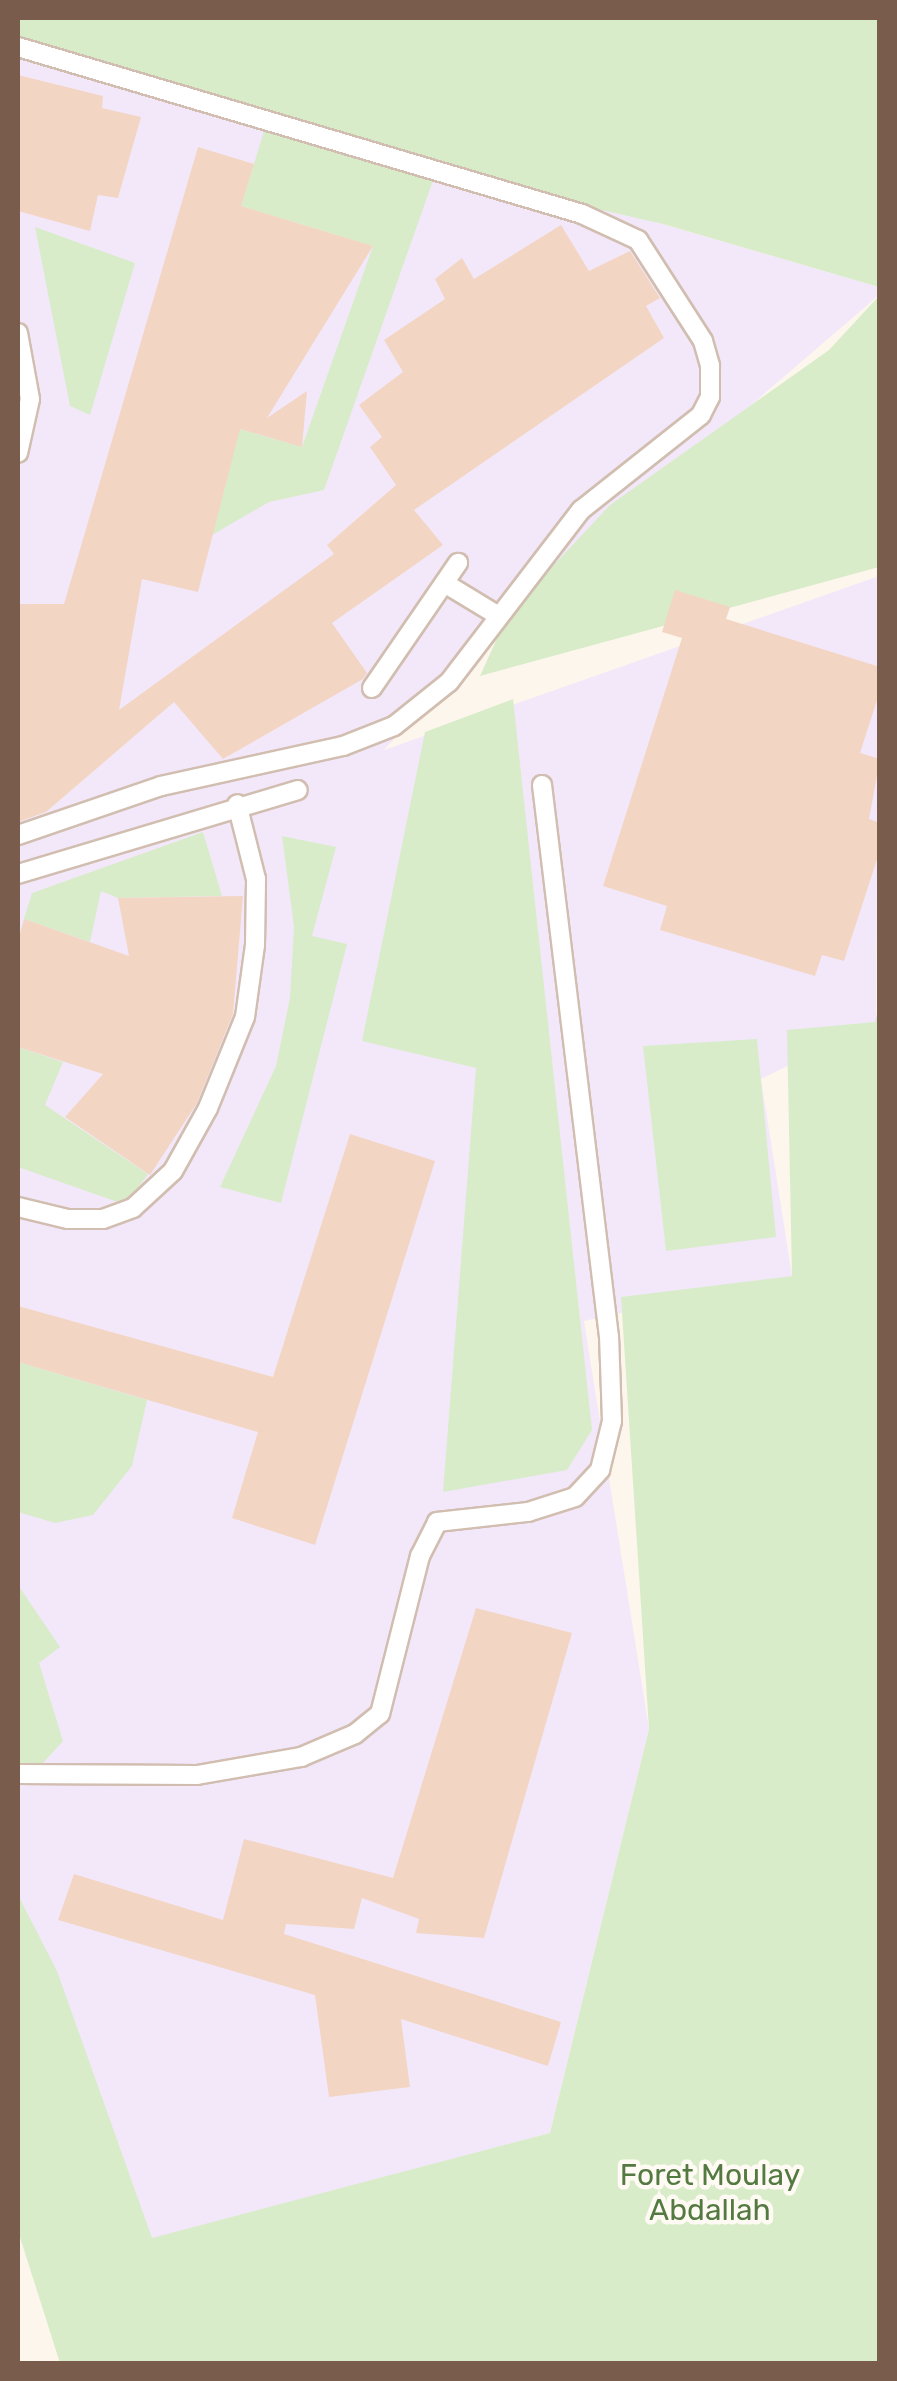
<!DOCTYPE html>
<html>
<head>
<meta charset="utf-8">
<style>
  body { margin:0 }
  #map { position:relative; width:897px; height:2381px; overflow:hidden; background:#fdf6ec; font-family:Rubik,sans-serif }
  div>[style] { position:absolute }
  .education>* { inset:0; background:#f3e8fa }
  .green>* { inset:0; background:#d8ecc9 }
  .building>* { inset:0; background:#f3d5c3 }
  .roads { filter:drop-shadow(2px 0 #d1beb0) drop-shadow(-2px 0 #d1beb0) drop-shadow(0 2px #d1beb0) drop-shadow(0 -2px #d1beb0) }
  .lane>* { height:18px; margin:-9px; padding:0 9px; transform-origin:9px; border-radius:9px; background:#fff }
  span { translate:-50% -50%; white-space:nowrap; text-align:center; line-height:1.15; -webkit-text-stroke:9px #fffaf3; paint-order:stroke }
  .park-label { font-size:30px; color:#537a41 }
  .frame { position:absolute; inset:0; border:20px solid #7a5c4d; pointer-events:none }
</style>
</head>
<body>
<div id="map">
  <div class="education">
    <i style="clip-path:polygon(18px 37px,879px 287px,879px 295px,508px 614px,384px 750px,879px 576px,876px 1022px,761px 1079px,792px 1276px,584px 1321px,649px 1729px,550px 2133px,152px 2239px,18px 1908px)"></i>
  </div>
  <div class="green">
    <i style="clip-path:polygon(18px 18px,879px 18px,879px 287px,663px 224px,436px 172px,324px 490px,269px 502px,212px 535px,180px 412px,302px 447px,373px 246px,241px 206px,268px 118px,18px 39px)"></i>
    <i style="clip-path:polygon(35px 227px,135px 263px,90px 415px,70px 406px)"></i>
    <i style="clip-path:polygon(879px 296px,879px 567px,480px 676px,508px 614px,610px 505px,829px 350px)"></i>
    <i style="clip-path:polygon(513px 699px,592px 1430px,567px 1470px,443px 1492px,476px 1068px,362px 1041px,425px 732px)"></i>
    <i style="clip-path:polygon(203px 832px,222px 896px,118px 898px,101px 891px,90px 942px,24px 919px,32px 893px)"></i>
    <i style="clip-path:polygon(282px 836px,336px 847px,312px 936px,347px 944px,281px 1203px,220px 1187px,276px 1066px,290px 998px,294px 927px)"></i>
    <i style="clip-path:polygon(879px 1005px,879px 2363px,60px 2363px,18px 2231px,18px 1895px,57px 1971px,152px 2238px,550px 2133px,649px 1729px,621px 1297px,792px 1276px,787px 1030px,875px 1022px)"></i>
    <i style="clip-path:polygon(757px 1039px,776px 1237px,666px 1251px,643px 1046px)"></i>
    <i style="clip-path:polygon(18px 1047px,63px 1062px,45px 1105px,148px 1174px,126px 1205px,18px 1167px)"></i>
    <i style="clip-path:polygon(18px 1362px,147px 1400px,132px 1466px,93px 1515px,55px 1523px,18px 1512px)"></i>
    <i style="clip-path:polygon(18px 1585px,60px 1647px,39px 1663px,63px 1741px,43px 1763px,18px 1774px)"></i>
  </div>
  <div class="building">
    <i style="clip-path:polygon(18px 75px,103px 96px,102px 108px,141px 117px,118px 198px,98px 195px,90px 231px,18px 211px)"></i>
    <i style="clip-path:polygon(198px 147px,254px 164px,241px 206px,373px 246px,267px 418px,307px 391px,302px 447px,240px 429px,198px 592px,142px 579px,119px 710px,334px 554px,327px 545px,396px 485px,370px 447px,382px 437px,359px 405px,403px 372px,384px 340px,445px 299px,435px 279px,462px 258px,474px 279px,561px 225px,589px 271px,630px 251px,660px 298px,646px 306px,664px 338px,414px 510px,443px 545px,332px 623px,367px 673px,363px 679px,223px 759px,174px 702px,46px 812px,18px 822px,18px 604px,64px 604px)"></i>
    <i style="clip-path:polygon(675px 590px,730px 607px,726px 619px,880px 667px,880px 691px,860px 753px,880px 759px,869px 819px,880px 823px,880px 850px,844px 961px,822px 955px,815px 976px,660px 930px,667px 906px,603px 886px,682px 638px,662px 632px)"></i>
    <i style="clip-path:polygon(243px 896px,233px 1014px,197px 1103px,150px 1175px,65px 1117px,103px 1074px,18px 1047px,18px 941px,24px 919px,129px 956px,118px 898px)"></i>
    <i style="clip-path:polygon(350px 1134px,435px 1161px,315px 1545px,232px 1518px,258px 1432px,18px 1362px,18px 1306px,273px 1377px)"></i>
    <i style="clip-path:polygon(476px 1608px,572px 1633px,484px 1938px,416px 1933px,419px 1919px,362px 1898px,354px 1929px,286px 1924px,284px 1934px,561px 2022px,548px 2066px,401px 2019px,410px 2087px,329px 2097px,315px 1995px,58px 1920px,74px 1874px,223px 1920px,244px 1839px,393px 1878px)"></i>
  </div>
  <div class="roads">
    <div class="lane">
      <i style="left:18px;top:47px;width:588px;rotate:16.49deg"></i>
      <i style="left:582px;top:214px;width:62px;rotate:24.9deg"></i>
      <i style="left:638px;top:240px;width:120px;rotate:57.2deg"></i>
      <i style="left:703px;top:341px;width:26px;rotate:74deg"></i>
      <i style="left:710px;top:366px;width:31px;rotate:90deg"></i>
      <i style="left:710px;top:397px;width:20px;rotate:117deg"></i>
      <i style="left:701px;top:415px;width:153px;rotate:141.6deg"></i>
      <i style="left:581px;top:510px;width:217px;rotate:127.5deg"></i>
      <i style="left:449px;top:682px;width:70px;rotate:141.3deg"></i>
      <i style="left:394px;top:726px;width:55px;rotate:158.6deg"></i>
      <i style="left:343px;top:746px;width:186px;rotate:167.6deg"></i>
      <i style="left:161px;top:786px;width:151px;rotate:161.1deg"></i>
      <i style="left:18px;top:333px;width:67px;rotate:79.7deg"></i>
      <i style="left:30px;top:399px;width:55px;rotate:102.5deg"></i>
      <i style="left:446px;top:584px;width:60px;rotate:31.3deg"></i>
      <i style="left:372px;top:688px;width:152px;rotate:-55.5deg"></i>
      <i style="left:18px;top:874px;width:292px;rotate:-16.7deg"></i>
      <i style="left:18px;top:1207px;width:51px;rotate:13.5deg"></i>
      <i style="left:68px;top:1219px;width:35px"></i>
      <i style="left:103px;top:1219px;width:32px;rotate:-20deg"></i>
      <i style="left:133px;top:1208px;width:54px;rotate:-42.8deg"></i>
      <i style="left:173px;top:1171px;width:72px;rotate:-60.9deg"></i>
      <i style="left:208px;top:1108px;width:98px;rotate:-67.9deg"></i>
      <i style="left:245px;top:1017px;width:73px;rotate:-82.1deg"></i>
      <i style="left:255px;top:945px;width:66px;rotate:-89.1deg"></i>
      <i style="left:256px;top:879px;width:77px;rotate:-104.2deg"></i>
      <i style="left:18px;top:1774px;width:179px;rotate:0.3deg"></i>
      <i style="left:197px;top:1775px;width:106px;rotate:-9.8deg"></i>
      <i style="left:301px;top:1757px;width:59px;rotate:-23.1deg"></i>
      <i style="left:355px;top:1734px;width:32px;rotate:-39deg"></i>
      <i style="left:380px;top:1714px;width:163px;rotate:-75.8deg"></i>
      <i style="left:420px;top:1556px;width:38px;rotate:-63deg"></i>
      <i style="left:437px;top:1522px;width:92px;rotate:-6.3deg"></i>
      <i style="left:528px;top:1512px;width:49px;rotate:-17.7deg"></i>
      <i style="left:575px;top:1497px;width:37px;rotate:-47deg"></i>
      <i style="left:600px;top:1470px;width:50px;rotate:-76.2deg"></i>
      <i style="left:612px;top:1421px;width:84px;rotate:-92deg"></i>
      <i style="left:609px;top:1337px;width:556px;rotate:-96.92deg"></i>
    </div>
  </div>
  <div class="park-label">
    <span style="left:710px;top:2192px">Foret Moulay<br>Abdallah</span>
  </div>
  <div class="frame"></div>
</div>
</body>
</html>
